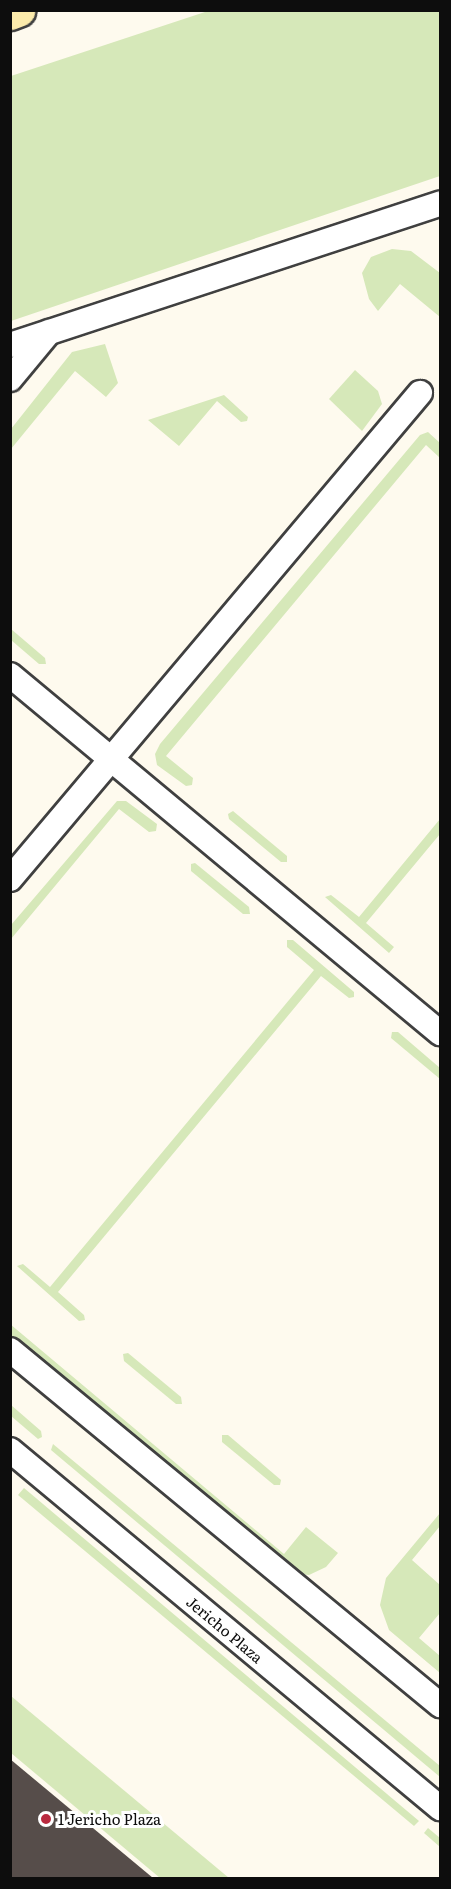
<!DOCTYPE html>
<html>
<head>
<meta charset="utf-8">
<style>
  body { margin:0 }
  #map { position:relative; width:451px; height:1889px; overflow:hidden; background:#fefaee; font-family:Literata,serif }
  div>[style] { position:absolute }
  .green>* { inset:0; background:#d6e8b9 }
  .building>* { inset:0; background:#564d4a }
  .roads { filter:drop-shadow(2px 0 #404040) drop-shadow(-2px 0 #404040) drop-shadow(0 2px #404040) drop-shadow(0 -2px #404040) }
  .service>* { height:24px; margin:-12px; padding:0 12px; transform-origin:12px; border-radius:12px; background:#fff }
  .secondary>* { height:33px; margin:-16.5px; padding:0 16.5px; transform-origin:16.5px; border-radius:16.5px; background:#fcebab }
  .dots>* { width:16px; height:16px; translate:-50% -50%; box-sizing:border-box; border:3px solid #fff; border-radius:50% }
  span { translate:-50% -50%; white-space:nowrap; text-align:center; line-height:1.15; -webkit-text-stroke:6px #fff; paint-order:stroke }
  .street-label { font-size:15px; color:#0d0d0d }
  .poi-label { font-size:15px; color:#0d0d0d }
  .left { translate:0 -50%; text-align:left }
  .frame { position:absolute; inset:0; border:12px solid #0d0d0d; pointer-events:none }
</style>
</head>
<body>
<div id="map">
  <div class="green">
    <i style="clip-path:polygon(211px 10px,440px 11px,440px 176px,11px 321px,11px 76px)"></i>
    <i style="clip-path:polygon(392px 249px,411px 251px,440px 273px,440px 317px,400px 284px,378px 311px,369px 299px,362px 273px,371px 257px)"></i>
    <i style="clip-path:polygon(105px 344px,118px 383px,106px 397px,75px 371px,11px 449px,11px 429px,72px 352px)"></i>
    <i style="clip-path:polygon(355px 370px,378px 391px,382px 404px,362px 431px,329px 399px)"></i>
    <i style="clip-path:polygon(224px 395px,248px 417px,247px 421px,241px 422px,217px 401px,179px 446px,148px 420px)"></i>
    <i style="clip-path:polygon(428px 432px,440px 443px,440px 458px,426px 445px,166px 756px,193px 778px,192px 785px,186px 786px,157px 765px,155px 754px,160px 744px,420px 435px)"></i>
    <i style="clip-path:polygon(11px 629px,45px 658px,46px 664px,39px 664px,11px 640px)"></i>
    <i style="clip-path:polygon(117px 801px,126px 801px,157px 824px,156px 831px,149px 832px,119px 809px,11px 939px,11px 925px)"></i>
    <i style="clip-path:polygon(233px 811px,287px 856px,287px 862px,281px 862px,229px 819px,228px 814px)"></i>
    <i style="clip-path:polygon(440px 819px,440px 834px,366px 923px,394px 947px,389px 953px,325px 897px,331px 895px,359px 917px)"></i>
    <i style="clip-path:polygon(195px 863px,249px 907px,250px 914px,243px 914px,191px 871px,191px 864px)"></i>
    <i style="clip-path:polygon(287px 940px,293px 940px,354px 992px,354px 997px,349px 998px,321px 976px,58px 1292px,84px 1315px,85px 1320px,79px 1321px,17px 1266px,23px 1264px,50px 1287px,314px 970px,287px 947px)"></i>
    <i style="clip-path:polygon(392px 1032px,398px 1032px,440px 1068px,440px 1079px,391px 1038px)"></i>
    <i style="clip-path:polygon(10px 1324px,284px 1554px,306px 1527px,338px 1553px,326px 1567px,309px 1575px,290px 1573px,11px 1340px)"></i>
    <i style="clip-path:polygon(128px 1353px,181px 1397px,182px 1404px,176px 1404px,124px 1361px,123px 1354px)"></i>
    <i style="clip-path:polygon(11px 1405px,41px 1431px,42px 1437px,38px 1439px,11px 1416px)"></i>
    <i style="clip-path:polygon(222px 1435px,228px 1435px,281px 1480px,280px 1485px,274px 1485px,222px 1442px)"></i>
    <i style="clip-path:polygon(53px 1444px,440px 1766px,440px 1777px,51px 1450px)"></i>
    <i style="clip-path:polygon(24px 1488px,419px 1821px,414px 1826px,18px 1495px)"></i>
    <i style="clip-path:polygon(440px 1513px,440px 1526px,412px 1560px,440px 1585px,440px 1613px,419px 1638px,440px 1656px,440px 1673px,389px 1630px,380px 1605px,386px 1578px)"></i>
    <i style="clip-path:polygon(11px 1696px,229px 1878px,160px 1878px,11px 1753px)"></i>
    <i style="clip-path:polygon(428px 1828px,440px 1838px,440px 1847px,424px 1833px)"></i>
  </div>
  <div class="building">
    <i style="clip-path:polygon(10px 1759px,153px 1878px,10px 1878px)"></i>
  </div>
  <div class="roads">
    <div class="service">
      <i style="left:10px;top:345px;width:453px;rotate:-18.2deg"></i>
      <i style="left:10px;top:379px;width:61px;rotate:-50.3deg"></i>
      <i style="left:10px;top:675px;width:560px;rotate:39.78deg"></i>
      <i style="left:10px;top:879px;width:636px;rotate:-49.85deg"></i>
      <i style="left:10px;top:1350px;width:558px;rotate:39.54deg"></i>
      <i style="left:10px;top:1450px;width:560px;rotate:39.78deg"></i>
    </div>
    <div class="secondary">
      <i style="left:10px;top:13px;width:9px;rotate:-21deg"></i>
    </div>
  </div>
  <div class="dots">
    <i style="left:46px;top:1819px;background:#b92a3f"></i>
  </div>
  <div class="street-label">
    <span style="left:225px;top:1629px;rotate:40deg">Jericho Plaza</span>
  </div>
  <div class="poi-label">
    <span class="left" style="left:58px;top:1819px">1 Jericho Plaza</span>
  </div>
  <div class="frame"></div>
</div>
</body>
</html>
